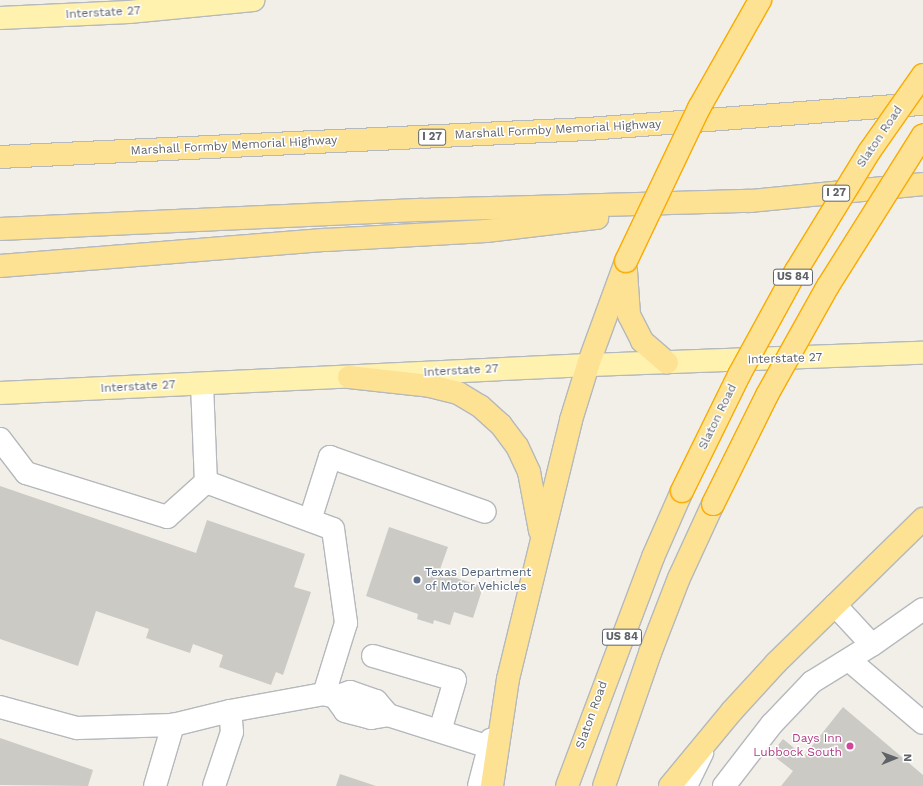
<!DOCTYPE html>
<html>
<head>
<meta charset="utf-8">
<style>
  body { margin:0 }
  #map { position:relative; width:923px; height:786px; overflow:hidden; background:#f1efe8; font-family:"Work Sans",sans-serif }
  div>[style] { position:absolute }
  .building>* { inset:0; background:#cccac5 }
  .roads { filter:drop-shadow(1px 0 #b5b8bc) drop-shadow(-1px 0 #b5b8bc) drop-shadow(0 1px #b5b8bc) drop-shadow(0 -1px #b5b8bc) }
  .minor>* { height:22px; margin:-11px; padding:0 11px; transform-origin:11px; border-radius:11px; background:#fff }
  .major>* { height:22px; margin:-11px; padding:0 11px; transform-origin:11px; border-radius:11px; background:#fff2af }
  .highway>* { height:22px; margin:-11px; padding:0 11px; transform-origin:11px; border-radius:11px; background:#fde293 }
  .bridges { filter:drop-shadow(1px 0 #f9ab00) drop-shadow(-1px 0 #f9ab00) drop-shadow(0 1px #f9ab00) drop-shadow(0 -1px #f9ab00) }
  .highway-bridge>* { height:22px; margin:-11px; padding:0 11px; transform-origin:11px; border-radius:11px; background:#fde293 }
  .dots>* { width:11px; height:11px; translate:-50% -50%; box-sizing:border-box; border:2px solid #fff; border-radius:50% }
  span { translate:-50% -50%; white-space:nowrap; text-align:center; line-height:1.15; -webkit-text-stroke:3px #fff; paint-order:stroke }
  .shield-label span { padding:1px 3px; background:#fff; border:1px solid; border-radius:3px; -webkit-text-stroke-width:0 }
  .shield-label { font-size:11px; color:#5f6368; font-weight:700 }
  .street-label { font-size:12px; color:#5f6368 }
  .service-label { font-size:12px; color:#4e5e75 }
  .left { translate:0 -50%; text-align:left }
  .hotel-label { font-size:12px; color:#b23c85 }
  .right { translate:-100% -50%; text-align:right }
  .north { position:absolute; left:875px; top:738px; width:40px; height:40px; -webkit-text-stroke:3px #fff; paint-order:stroke; rotate:89deg; font-size:11px; font-weight:700; line-height:16px; text-align:center; color:#5f6368 }
  .north::after { content:''; display:block; margin:auto; width:14px; height:18px; background:#5f6368; clip-path:polygon(50% 0,100% 100%,50% 72%,0 100%) }
</style>
</head>
<body>
<div id="map">
  <div class="building">
    <i style="clip-path:polygon(0 486px,196px 553px,207px 520px,305px 554px,294px 587px,311px 592px,283px 675px,276px 672px,271px 685px,219px 667px,223px 655px,193px 644px,190px 653px,146px 638px,149px 629px,96px 611px,78px 666px,0 639px)"></i>
    <i style="clip-path:polygon(389px 527px,448px 547px,439px 572px,483px 587px,473px 618px,454px 612px,450px 625px,434px 620px,433px 624px,417px 619px,418px 614px,366px 596px)"></i>
    <i style="clip-path:polygon(843px 707px,923px 775px,923px 786px,781px 786px,793px 771px,771px 754px,783px 739px,804px 756px)"></i>
    <i style="clip-path:polygon(0 738px,93px 770px,88px 786px,0 785px)"></i>
    <i style="clip-path:polygon(340px 774px,376px 786px,336px 786px)"></i>
  </div>
  <div class="roads">
    <div class="minor">
      <i style="left:202px;top:384px;width:98px;rotate:87.7deg"></i>
      <i style="left:206px;top:482px;width:135px;rotate:20.3deg"></i>
      <i style="left:333px;top:529px;width:95px;rotate:82.1deg"></i>
      <i style="left:346px;top:623px;width:74px;rotate:107.2deg"></i>
      <i style="left:324px;top:694px;width:11px;rotate:15deg"></i>
      <i style="left:335px;top:697px;width:16px;rotate:-18deg"></i>
      <i style="left:350px;top:692px;width:28px;rotate:19deg"></i>
      <i style="left:376px;top:701px;width:18px;rotate:49deg"></i>
      <i style="left:0;top:439px;width:43px;rotate:52.6deg"></i>
      <i style="left:26px;top:473px;width:148px;rotate:17.3deg"></i>
      <i style="left:167px;top:517px;width:52px;rotate:-41.9deg"></i>
      <i style="left:310px;top:520px;width:66px;rotate:-72.4deg"></i>
      <i style="left:330px;top:457px;width:164px;rotate:19.5deg"></i>
      <i style="left:835px;top:605px;width:54px;rotate:47.2deg"></i>
      <i style="left:872px;top:645px;width:62px;rotate:-35.2deg"></i>
      <i style="left:373px;top:656px;width:85px;rotate:16.3deg"></i>
      <i style="left:455px;top:680px;width:53px;rotate:106.4deg"></i>
      <i style="left:849px;top:660px;width:97px;rotate:40.4deg"></i>
      <i style="left:335px;top:697px;width:17px;rotate:54deg"></i>
      <i style="left:345px;top:711px;width:27px;rotate:15deg"></i>
      <i style="left:371px;top:718px;width:17px;rotate:-10deg"></i>
      <i style="left:388px;top:715px;width:106px;rotate:17.6deg"></i>
      <i style="left:0;top:707px;width:80px;rotate:15.3deg"></i>
      <i style="left:77px;top:728px;width:96px;rotate:-1.8deg"></i>
      <i style="left:173px;top:725px;width:59px;rotate:-13.8deg"></i>
      <i style="left:155px;top:786px;width:64px;rotate:-73.6deg"></i>
      <i style="left:214px;top:786px;width:57px;rotate:-71.6deg"></i>
      <i style="left:232px;top:732px;width:21px;rotate:-95deg"></i>
      <i style="left:230px;top:711px;width:96px;rotate:-10.3deg"></i>
      <i style="left:479px;top:786px;width:48px;rotate:-75.4deg"></i>
      <i style="left:686px;top:786px;width:37px;rotate:-64deg"></i>
      <i style="left:724px;top:786px;width:78px;rotate:-52.3deg"></i>
      <i style="left:772px;top:724px;width:58px;rotate:-46.4deg"></i>
      <i style="left:812px;top:682px;width:70px;rotate:-31.7deg"></i>
    </div>
    <div class="major">
      <i style="left:0;top:18px;width:129px;rotate:-2.7deg"></i>
      <i style="left:129px;top:12px;width:125px;rotate:-5.5deg"></i>
      <i style="left:0;top:393px;width:589px;rotate:-2.73deg"></i>
      <i style="left:588px;top:365px;width:335px;rotate:-2.1deg"></i>
    </div>
    <div class="highway">
      <i style="left:0;top:157px;width:589px;rotate:-2.73deg"></i>
      <i style="left:588px;top:129px;width:336px;rotate:-4.3deg"></i>
      <i style="left:0;top:229px;width:423px;rotate:-2.6deg"></i>
      <i style="left:423px;top:210px;width:327px;rotate:-1.6deg"></i>
      <i style="left:750px;top:201px;width:174px;rotate:-5.6deg"></i>
      <i style="left:0;top:266px;width:327px;rotate:-4.6deg"></i>
      <i style="left:326px;top:240px;width:160px;rotate:-3.2deg"></i>
      <i style="left:486px;top:231px;width:112px;rotate:-6.7deg"></i>
      <i style="left:626px;top:271px;width:44px;rotate:86.1deg"></i>
      <i style="left:629px;top:315px;width:29px;rotate:63deg"></i>
      <i style="left:642px;top:341px;width:33px;rotate:41deg"></i>
      <i style="left:349px;top:377px;width:81px;rotate:6.3deg"></i>
      <i style="left:430px;top:386px;width:29px;rotate:14deg"></i>
      <i style="left:458px;top:393px;width:26px;rotate:31deg"></i>
      <i style="left:480px;top:406px;width:28px;rotate:42deg"></i>
      <i style="left:501px;top:425px;width:26px;rotate:53deg"></i>
      <i style="left:517px;top:446px;width:29px;rotate:65deg"></i>
      <i style="left:529px;top:472px;width:60px;rotate:79.4deg"></i>
      <i style="left:492px;top:786px;width:108px;rotate:-81.5deg"></i>
      <i style="left:508px;top:679px;width:267px;rotate:-76.3deg"></i>
      <i style="left:571px;top:420px;width:58px;rotate:-72.8deg"></i>
      <i style="left:588px;top:365px;width:111px;rotate:-69.9deg"></i>
      <i style="left:567px;top:786px;width:245px;rotate:-69.4deg"></i>
      <i style="left:653px;top:557px;width:72px;rotate:-66.3deg"></i>
      <i style="left:604px;top:786px;width:141px;rotate:-70.9deg"></i>
      <i style="left:650px;top:653px;width:80px;rotate:-68.9deg"></i>
      <i style="left:679px;top:578px;width:81px;rotate:-65.3deg"></i>
      <i style="left:670px;top:786px;width:97px;rotate:-50.4deg"></i>
      <i style="left:732px;top:711px;width:65px;rotate:-47.5deg"></i>
      <i style="left:776px;top:663px;width:206px;rotate:-44.4deg"></i>
    </div>
  </div>
  <div class="bridges">
    <div class="highway-bridge">
      <i style="left:626px;top:261px;width:170px;rotate:-64.5deg"></i>
      <i style="left:699px;top:108px;width:124px;rotate:-60.5deg"></i>
      <i style="left:682px;top:491px;width:129px;rotate:-63.8deg"></i>
      <i style="left:739px;top:375px;width:119px;rotate:-61.3deg"></i>
      <i style="left:796px;top:271px;width:140px;rotate:-58.5deg"></i>
      <i style="left:869px;top:152px;width:94px;rotate:-55deg"></i>
      <i style="left:713px;top:504px;width:122px;rotate:-63.6deg"></i>
      <i style="left:767px;top:395px;width:125px;rotate:-60.8deg"></i>
      <i style="left:828px;top:286px;width:178px;rotate:-57.8deg"></i>
    </div>
  </div>
  <div class="dots">
    <i style="left:417px;top:580px;background:#5c6f8a"></i>
    <i style="left:850px;top:746px;background:#d1479c"></i>
  </div>
  <div class="shield-label">
    <span style="left:432px;top:137px">I 27</span>
    <span style="left:836px;top:193px">I 27</span>
    <span style="left:793px;top:277px">US 84</span>
    <span style="left:622px;top:637px">US 84</span>
  </div>
  <div class="street-label">
    <span style="left:103px;top:13px;rotate:-3deg">Interstate 27</span>
    <span style="left:558px;top:130px;rotate:-3deg">Marshall Formby Memorial Highway</span>
    <span style="left:880px;top:137px;rotate:-56deg">Slaton Road</span>
    <span style="left:234px;top:146px;rotate:-3deg">Marshall Formby Memorial Highway</span>
    <span style="left:785px;top:359px;rotate:-2deg">Interstate 27</span>
    <span style="left:461px;top:371px;rotate:-3deg">Interstate 27</span>
    <span style="left:138px;top:387px;rotate:-3deg">Interstate 27</span>
    <span style="left:718px;top:417px;rotate:-64deg">Slaton Road</span>
    <span style="left:592px;top:715px;rotate:-70deg">Slaton Road</span>
  </div>
  <div class="service-label">
    <span class="left" style="left:425px;top:580px">Texas Department<br>of Motor Vehicles</span>
  </div>
  <div class="hotel-label">
    <span class="right" style="left:842px;top:746px">Days Inn<br>Lubbock South</span>
  </div>
  <div class="north">N</div>
</div>
</body>
</html>
